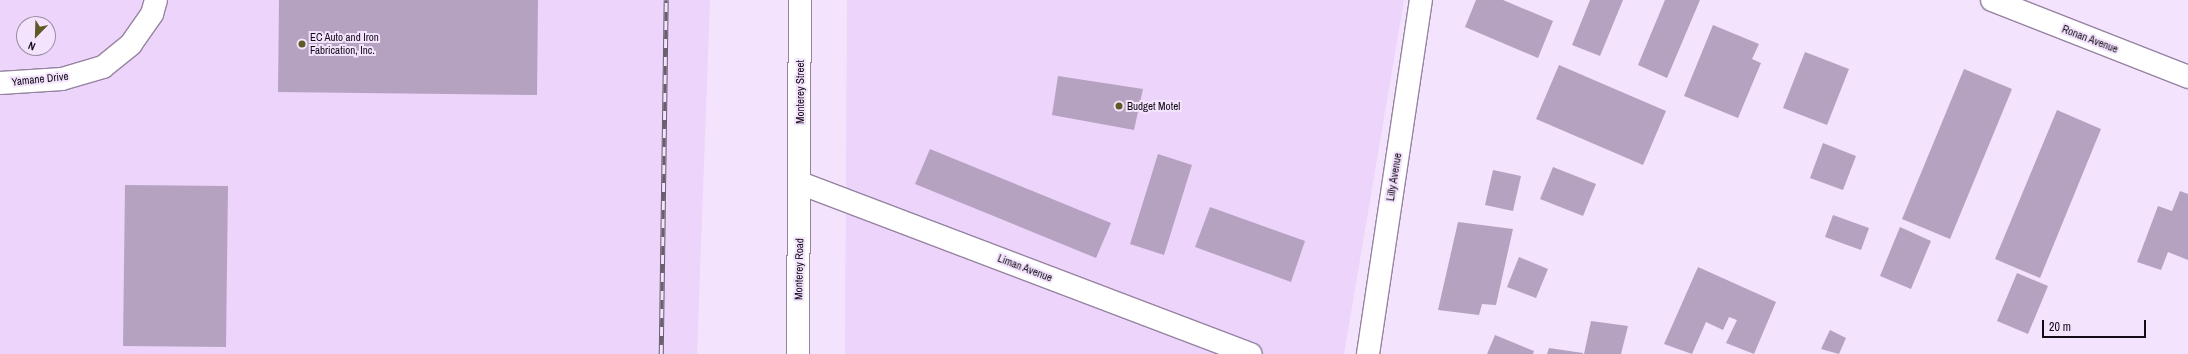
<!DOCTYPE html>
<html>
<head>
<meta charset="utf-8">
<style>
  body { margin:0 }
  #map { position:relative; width:2188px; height:354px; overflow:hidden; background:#f3e3fd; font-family:"Archivo Narrow",sans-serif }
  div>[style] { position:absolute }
  .built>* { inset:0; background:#edd4fb }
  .building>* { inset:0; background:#b5a2c1 }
  .roads { filter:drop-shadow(1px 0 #9683a1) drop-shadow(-1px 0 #9683a1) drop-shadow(0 1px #9683a1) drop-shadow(0 -1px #9683a1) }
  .minor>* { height:22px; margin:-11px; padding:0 11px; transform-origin:11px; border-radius:11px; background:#fff }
  .primary>* { height:22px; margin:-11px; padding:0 11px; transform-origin:11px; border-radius:11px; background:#fff }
  .rail>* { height:4.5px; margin-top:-2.25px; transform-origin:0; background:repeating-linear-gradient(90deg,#f3e3fd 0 9px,#695f6f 0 18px); box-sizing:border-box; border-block:1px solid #695f6f }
  .dots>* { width:11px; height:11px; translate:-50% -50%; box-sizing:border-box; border:2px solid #f3e3fd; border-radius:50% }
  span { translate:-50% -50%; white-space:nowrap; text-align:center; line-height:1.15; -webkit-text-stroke:4px #f3e3fd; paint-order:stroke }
  .poi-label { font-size:11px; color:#120b16 }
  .left { translate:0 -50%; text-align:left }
  .street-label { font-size:11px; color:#120b16 }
  .north { position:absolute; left:16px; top:16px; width:40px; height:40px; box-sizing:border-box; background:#f3e3fd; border:1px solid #998da1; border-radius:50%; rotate:203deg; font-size:11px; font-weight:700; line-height:16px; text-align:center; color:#120b16 }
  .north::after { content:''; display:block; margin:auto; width:14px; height:18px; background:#5f5926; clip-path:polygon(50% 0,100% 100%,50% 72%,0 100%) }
  .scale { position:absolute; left:2042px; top:320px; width:104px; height:18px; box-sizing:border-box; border:2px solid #120b16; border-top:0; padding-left:5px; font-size:12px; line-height:14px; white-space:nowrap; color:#120b16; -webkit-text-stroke:3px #f3e3fd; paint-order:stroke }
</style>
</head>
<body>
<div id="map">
  <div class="built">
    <i style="clip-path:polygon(evenodd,0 0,710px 0,697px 354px,0 354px,0 0,24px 24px,48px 24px,48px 48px,24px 48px,24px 24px)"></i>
    <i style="clip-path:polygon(847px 0,1404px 0,1344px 354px,845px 354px)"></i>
  </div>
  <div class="building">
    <i style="clip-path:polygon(279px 0,538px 0,537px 95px,278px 92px)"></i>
    <i style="clip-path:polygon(1476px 0,1503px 0,1553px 21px,1538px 58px,1465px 27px)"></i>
    <i style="clip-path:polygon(1590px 0,1623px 0,1600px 56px,1572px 45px)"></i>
    <i style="clip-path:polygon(1665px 0,1700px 0,1667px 78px,1638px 65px)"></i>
    <i style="clip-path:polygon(1713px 25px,1759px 44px,1752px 59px,1761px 63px,1738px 118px,1684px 96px)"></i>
    <i style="clip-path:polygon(1805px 52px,1849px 69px,1827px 125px,1783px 108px)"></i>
    <i style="clip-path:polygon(1559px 65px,1666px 111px,1643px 165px,1536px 119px)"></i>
    <i style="clip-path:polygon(1964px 69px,2012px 89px,1950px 239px,1902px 219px)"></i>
    <i style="clip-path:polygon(1058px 76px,1143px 89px,1134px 130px,1052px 115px)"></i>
    <i style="clip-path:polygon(2057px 110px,2101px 129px,2040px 278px,1995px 259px)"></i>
    <i style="clip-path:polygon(1823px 143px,1856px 156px,1843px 190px,1810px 178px)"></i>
    <i style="clip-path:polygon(930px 149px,1111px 223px,1096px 258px,915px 184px)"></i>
    <i style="clip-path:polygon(1158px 154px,1192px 165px,1164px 255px,1130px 244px)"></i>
    <i style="clip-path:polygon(1553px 167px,1596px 184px,1583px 216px,1540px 199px)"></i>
    <i style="clip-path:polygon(1493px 170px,1521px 176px,1513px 211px,1485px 205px)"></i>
    <i style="clip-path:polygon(125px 185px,228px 186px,226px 347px,123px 346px)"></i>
    <i style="clip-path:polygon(2180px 191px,2188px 194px,2188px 260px,2168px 252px,2161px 270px,2137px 262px,2158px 206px,2172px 211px)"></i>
    <i style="clip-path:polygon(1210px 207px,1305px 241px,1291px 282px,1195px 247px)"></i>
    <i style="clip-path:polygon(1833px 215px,1869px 228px,1861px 250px,1825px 237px)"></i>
    <i style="clip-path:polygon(1458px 222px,1513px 229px,1496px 305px,1482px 304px,1479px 315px,1438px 310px)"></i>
    <i style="clip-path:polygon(1900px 227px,1931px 241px,1911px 289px,1880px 276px)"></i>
    <i style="clip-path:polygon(1519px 257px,1548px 269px,1536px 298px,1507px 287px)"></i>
    <i style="clip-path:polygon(1698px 267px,1776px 302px,1754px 354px,1726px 343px,1737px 320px,1729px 317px,1723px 330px,1706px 322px,1692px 354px,1664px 344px)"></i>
    <i style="clip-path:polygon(2017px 273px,2048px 286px,2028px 334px,1997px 321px)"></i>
    <i style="clip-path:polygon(1591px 321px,1628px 326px,1621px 354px,1584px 354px)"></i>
    <i style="clip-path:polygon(1830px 330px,1846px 338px,1839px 354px,1821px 349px)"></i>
    <i style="clip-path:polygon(1495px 335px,1534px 351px,1533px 354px,1487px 354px)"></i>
    <i style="clip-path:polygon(1549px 348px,1583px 353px,1583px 354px,1547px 354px)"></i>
  </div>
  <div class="roads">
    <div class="minor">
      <i style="left:1992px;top:0;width:211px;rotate:21.4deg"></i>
      <i style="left:0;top:83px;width:62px;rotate:-3.7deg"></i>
      <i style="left:62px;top:79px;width:43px;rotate:-16.3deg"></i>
      <i style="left:103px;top:67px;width:36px;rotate:-39deg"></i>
      <i style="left:131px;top:44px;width:37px;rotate:-55deg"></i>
      <i style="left:152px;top:14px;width:15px;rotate:-74deg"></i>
      <i style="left:800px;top:183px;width:482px;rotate:20.8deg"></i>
      <i style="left:1368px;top:354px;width:358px;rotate:-81.5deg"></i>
    </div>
    <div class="primary">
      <i style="left:798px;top:354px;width:354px;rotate:-89.7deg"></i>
    </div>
  </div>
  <div class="rail">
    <i style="left:661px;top:354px;width:354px;rotate:-89.2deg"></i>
  </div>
  <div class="dots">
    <i style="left:302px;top:44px;background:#5f5926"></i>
    <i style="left:1119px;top:106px;background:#5f5926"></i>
  </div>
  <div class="poi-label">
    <span class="left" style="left:310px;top:44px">EC Auto and Iron<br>Fabrication, Inc.</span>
    <span class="left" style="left:1127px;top:106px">Budget Motel</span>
  </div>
  <div class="street-label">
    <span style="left:2090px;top:39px;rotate:21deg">Ronan Avenue</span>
    <span style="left:40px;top:79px;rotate:-6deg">Yamane Drive</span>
    <span style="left:800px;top:92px;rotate:-90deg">Monterey Street</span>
    <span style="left:1394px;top:177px;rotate:-81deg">Lilly Avenue</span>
    <span style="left:1025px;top:268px;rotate:21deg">Liman Avenue</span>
    <span style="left:799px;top:269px;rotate:-89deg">Monterey Road</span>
  </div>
  <div class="north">N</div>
  <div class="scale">20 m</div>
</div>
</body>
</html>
